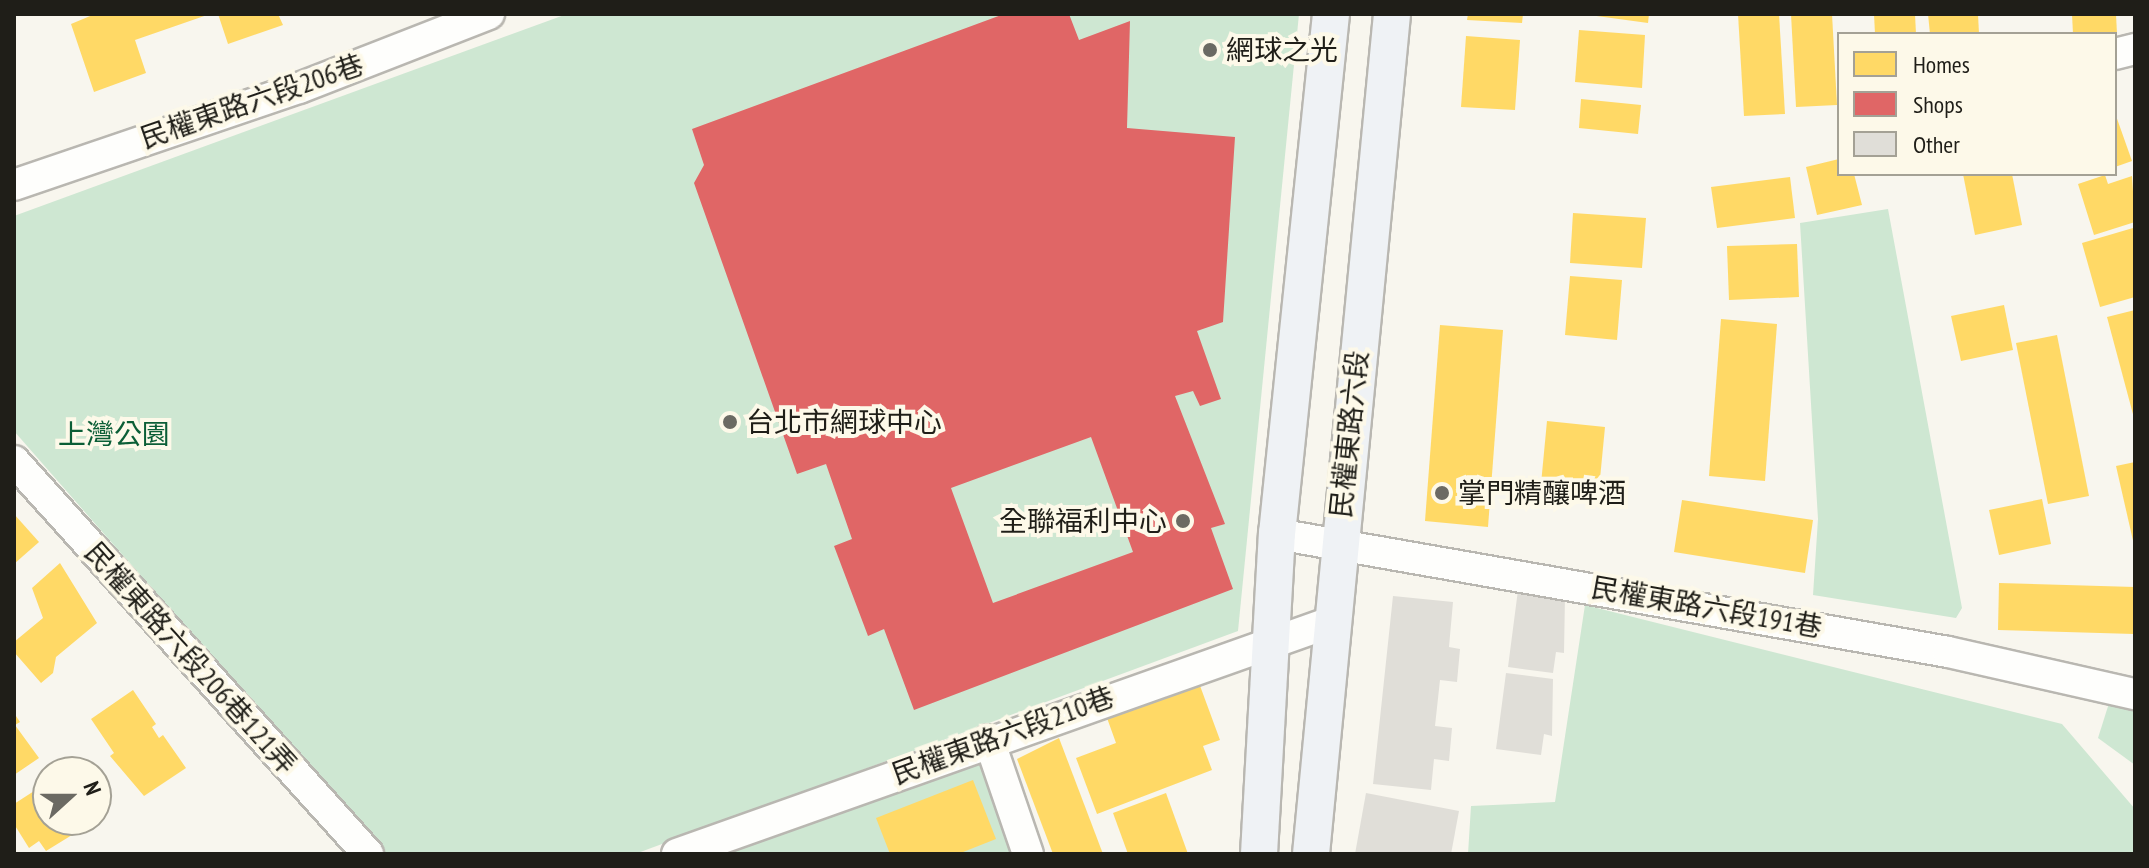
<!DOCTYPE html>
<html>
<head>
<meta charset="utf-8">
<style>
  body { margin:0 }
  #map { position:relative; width:2149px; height:868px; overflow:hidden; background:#f8f6ee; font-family:"PT Sans Narrow","Noto Sans TC",sans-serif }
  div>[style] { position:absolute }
  .green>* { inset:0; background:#cee7d2 }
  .homes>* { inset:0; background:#ffd966 }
  .shops>* { inset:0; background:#e06666 }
  .building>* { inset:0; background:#e0ded8 }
  .roads { filter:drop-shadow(2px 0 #b9b7b1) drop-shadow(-2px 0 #b9b7b1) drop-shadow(0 2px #b9b7b1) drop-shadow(0 -2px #b9b7b1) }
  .minor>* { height:30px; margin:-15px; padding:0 15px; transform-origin:15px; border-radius:15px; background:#fefefc }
  .major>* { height:36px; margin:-18px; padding:0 18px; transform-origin:18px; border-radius:18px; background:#eff2f5 }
  .dots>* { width:22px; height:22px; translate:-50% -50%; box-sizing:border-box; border:4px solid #fdf9e9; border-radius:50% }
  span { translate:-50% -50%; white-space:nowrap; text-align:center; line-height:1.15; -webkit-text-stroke:8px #fdf9e9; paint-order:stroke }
  .poi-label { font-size:28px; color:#1f1e18 }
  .left { translate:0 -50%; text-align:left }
  .right { translate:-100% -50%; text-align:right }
  .street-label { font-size:28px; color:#1f1e18 }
  .park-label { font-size:28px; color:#0b5e36 }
  .frame { position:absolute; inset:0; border:16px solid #1f1e18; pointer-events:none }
  .legend { position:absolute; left:1837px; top:32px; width:280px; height:144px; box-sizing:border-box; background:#fdf9e9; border:2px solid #a4a195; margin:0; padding:10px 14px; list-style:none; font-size:24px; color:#1f1e18 }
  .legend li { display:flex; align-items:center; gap:16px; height:40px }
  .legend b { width:40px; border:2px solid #a4a195 }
  .north { position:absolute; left:32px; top:756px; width:80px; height:80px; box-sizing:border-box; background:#fdf9e9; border:2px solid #a4a195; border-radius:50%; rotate:69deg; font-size:22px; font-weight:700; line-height:32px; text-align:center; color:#1f1e18 }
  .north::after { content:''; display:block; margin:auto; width:28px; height:36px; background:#6b6a63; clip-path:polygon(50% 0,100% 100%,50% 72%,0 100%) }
</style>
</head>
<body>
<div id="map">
  <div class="green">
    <i style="clip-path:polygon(567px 14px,1299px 14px,1238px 631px,635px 854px,384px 854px,14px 431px,14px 216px)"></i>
    <i style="clip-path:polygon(1888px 209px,1962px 608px,1956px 618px,1813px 595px,1818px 519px,1800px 223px)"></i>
    <i style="clip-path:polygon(1585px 605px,2062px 724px,2135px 809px,2135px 854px,1468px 854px,1471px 806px,1555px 802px)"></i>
    <i style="clip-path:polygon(2110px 700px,2135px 702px,2135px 765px,2098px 738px)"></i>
    <i style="clip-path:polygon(985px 758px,1019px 854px,728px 852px)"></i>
  </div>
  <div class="homes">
    <i style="clip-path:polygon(95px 14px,210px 14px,135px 40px,146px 73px,94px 92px,71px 24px)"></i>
    <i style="clip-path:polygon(218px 14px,278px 14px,283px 25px,228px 44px)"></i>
    <i style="clip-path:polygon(1468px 14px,1523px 14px,1522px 23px,1467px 20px)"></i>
    <i style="clip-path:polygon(1582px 14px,1649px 14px,1648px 23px)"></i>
    <i style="clip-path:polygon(1738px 14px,1779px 14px,1785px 114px,1744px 116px)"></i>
    <i style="clip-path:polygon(1791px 14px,1832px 14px,1837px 105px,1796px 107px)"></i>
    <i style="clip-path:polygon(1874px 14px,1915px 14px,1916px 34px,1875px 34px)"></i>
    <i style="clip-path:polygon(1928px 14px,1978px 14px,1979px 34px,1930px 34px)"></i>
    <i style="clip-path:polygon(2072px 14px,2116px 14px,2117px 34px,2073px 34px)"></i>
    <i style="clip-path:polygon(1579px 30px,1645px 35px,1642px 88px,1575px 82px)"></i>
    <i style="clip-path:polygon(1466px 36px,1520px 40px,1515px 110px,1461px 107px)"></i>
    <i style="clip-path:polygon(1581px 99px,1641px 105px,1638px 134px,1579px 128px)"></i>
    <i style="clip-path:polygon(2115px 113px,2132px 161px,2115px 167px)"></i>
    <i style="clip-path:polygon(1839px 159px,1839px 174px,1854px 174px,1862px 205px,1817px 215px,1806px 167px)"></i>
    <i style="clip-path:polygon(1963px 174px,2012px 174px,2022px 225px,1975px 235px)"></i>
    <i style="clip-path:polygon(2105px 175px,2108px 184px,2132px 176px,2135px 222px,2094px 235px,2078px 184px)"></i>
    <i style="clip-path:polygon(1790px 177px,1795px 218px,1717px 228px,1711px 187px)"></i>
    <i style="clip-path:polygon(1573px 213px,1646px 218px,1642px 268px,1570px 263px)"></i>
    <i style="clip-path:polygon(2133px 228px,2135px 297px,2100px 307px,2082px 243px)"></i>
    <i style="clip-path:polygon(1797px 244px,1799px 297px,1729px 300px,1727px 246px)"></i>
    <i style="clip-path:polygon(1570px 276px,1622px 280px,1617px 340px,1565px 335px)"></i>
    <i style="clip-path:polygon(2004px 305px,2013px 350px,1961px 361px,1951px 316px)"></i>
    <i style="clip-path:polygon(2135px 310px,2135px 418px,2134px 418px,2107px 317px)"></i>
    <i style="clip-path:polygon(1721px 319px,1777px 324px,1765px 481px,1709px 476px)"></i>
    <i style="clip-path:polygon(1440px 325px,1503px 330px,1488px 527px,1425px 521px)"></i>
    <i style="clip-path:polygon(2057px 335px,2089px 496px,2048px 504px,2016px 343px)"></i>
    <i style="clip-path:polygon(1547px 421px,1605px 427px,1599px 489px,1541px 484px)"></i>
    <i style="clip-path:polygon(2135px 462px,2135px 545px,2134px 545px,2116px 466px)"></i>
    <i style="clip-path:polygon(2042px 499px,2051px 544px,1999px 555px,1989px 510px)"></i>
    <i style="clip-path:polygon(1682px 500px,1813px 520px,1805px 573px,1674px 552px)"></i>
    <i style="clip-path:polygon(14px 514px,39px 542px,14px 564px)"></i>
    <i style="clip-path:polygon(60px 563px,97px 623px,56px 657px,53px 673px,41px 683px,14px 652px,14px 642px,43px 618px,32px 588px)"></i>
    <i style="clip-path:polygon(1999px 583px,2135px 587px,2134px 634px,1998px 630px)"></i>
    <i style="clip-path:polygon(1199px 683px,1220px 740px,1203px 746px,1212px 770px,1097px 814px,1076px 758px,1116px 743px,1107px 718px)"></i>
    <i style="clip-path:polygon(133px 690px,156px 724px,152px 727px,159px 738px,163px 735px,186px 768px,144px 796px,110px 756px,114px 753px,91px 719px)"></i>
    <i style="clip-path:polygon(14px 713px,20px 722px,15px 725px,39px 758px,14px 775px)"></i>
    <i style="clip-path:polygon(1059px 738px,1103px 854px,1053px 854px,1017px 759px)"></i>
    <i style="clip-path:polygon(973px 780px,996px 839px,958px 854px,890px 854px,876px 818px)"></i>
    <i style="clip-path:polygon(48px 782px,48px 820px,62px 820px,72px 835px,46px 851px,39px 841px,29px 848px,14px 824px,14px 804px)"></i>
    <i style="clip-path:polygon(1166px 793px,1188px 854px,1128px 854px,1113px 813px)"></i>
  </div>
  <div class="shops">
    <i style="clip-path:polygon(evenodd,1004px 14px,1069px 14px,1079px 40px,1130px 21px,1127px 128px,1235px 137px,1223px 322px,1197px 331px,1221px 399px,1200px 406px,1193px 391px,1175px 396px,1225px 524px,1211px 528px,1233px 589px,914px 710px,884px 629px,868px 636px,834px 546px,852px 539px,826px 464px,797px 474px,694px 183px,704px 165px,692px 129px,1004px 14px,1091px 437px,1133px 552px,993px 603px,951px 488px,1091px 437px)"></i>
  </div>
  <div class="building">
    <i style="clip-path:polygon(1518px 590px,1565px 596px,1564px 653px,1556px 652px,1553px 673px,1508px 667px)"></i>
    <i style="clip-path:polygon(1393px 596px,1453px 602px,1449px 647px,1460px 649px,1457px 682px,1440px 680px,1435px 726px,1452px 728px,1449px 761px,1434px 759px,1431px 790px,1373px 784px)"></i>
    <i style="clip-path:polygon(1506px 673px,1553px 679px,1552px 736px,1544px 734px,1541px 755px,1496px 749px)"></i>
    <i style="clip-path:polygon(1366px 793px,1459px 811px,1451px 854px,1355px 854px)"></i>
  </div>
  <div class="roads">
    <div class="minor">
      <i style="left:2115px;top:54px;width:21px;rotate:-14deg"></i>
      <i style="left:14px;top:185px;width:301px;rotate:-18.8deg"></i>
      <i style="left:299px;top:88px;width:204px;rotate:-21.3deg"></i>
      <i style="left:14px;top:461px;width:529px;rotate:47.99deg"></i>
      <i style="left:1277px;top:534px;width:681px;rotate:9.97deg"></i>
      <i style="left:1948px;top:652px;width:192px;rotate:12.7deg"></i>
      <i style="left:989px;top:740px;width:120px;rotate:71.1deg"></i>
      <i style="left:677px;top:854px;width:694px;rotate:-19.53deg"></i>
    </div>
    <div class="major">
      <i style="left:1259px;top:854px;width:321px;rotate:-86.8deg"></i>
      <i style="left:1277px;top:534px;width:523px;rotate:-84.07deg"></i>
      <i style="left:1311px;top:854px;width:844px;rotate:-84.49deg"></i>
    </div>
  </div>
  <div class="dots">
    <i style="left:1210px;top:50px;background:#6b6a63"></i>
    <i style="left:730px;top:422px;background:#6b6a63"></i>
    <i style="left:1442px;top:493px;background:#6b6a63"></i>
    <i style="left:1183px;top:521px;background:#6b6a63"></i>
  </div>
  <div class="poi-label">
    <span class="left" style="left:1226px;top:50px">網球之光</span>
    <span class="left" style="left:746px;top:422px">台北市網球中心</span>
    <span class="left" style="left:1458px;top:493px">掌門精釀啤酒</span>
    <span class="right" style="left:1167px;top:521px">全聯福利中心</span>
  </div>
  <div class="street-label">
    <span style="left:252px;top:101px;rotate:-19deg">民權東路六段206巷</span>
    <span style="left:1349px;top:434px;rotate:-84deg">民權東路六段</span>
    <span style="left:1707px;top:607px;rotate:10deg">民權東路六段191巷</span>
    <span style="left:191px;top:658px;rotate:48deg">民權東路六段206巷121弄</span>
    <span style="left:1003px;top:735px;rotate:-20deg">民權東路六段210巷</span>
  </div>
  <div class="park-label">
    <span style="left:114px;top:434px">上灣公園</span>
  </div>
  <div class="frame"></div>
  <ul class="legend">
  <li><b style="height:22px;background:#ffd966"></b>Homes</li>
  <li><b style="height:22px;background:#e06666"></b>Shops</li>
  <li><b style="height:22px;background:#e0ded8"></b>Other</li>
  </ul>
  <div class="north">N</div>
</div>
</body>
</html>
